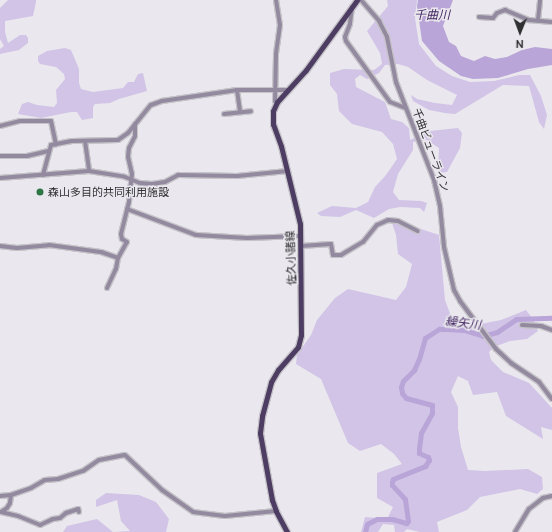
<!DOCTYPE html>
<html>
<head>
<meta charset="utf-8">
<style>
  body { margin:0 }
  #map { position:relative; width:552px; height:532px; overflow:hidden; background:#eae8ee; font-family:Ubuntu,"Noto Sans JP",sans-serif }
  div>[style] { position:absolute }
  .green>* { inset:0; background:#d1c4e6 }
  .water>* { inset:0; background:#b9a5d7 }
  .river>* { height:5px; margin:-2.5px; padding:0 2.5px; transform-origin:2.5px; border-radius:2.5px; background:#b9a5d7 }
  .roads { filter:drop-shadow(1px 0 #c5c3c8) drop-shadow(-1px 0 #c5c3c8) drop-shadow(0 1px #c5c3c8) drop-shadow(0 -1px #c5c3c8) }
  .minor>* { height:4px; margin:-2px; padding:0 2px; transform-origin:2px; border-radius:2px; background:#938aa0 }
  .major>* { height:5px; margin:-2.5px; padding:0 2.5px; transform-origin:2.5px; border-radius:2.5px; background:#4d3d62 }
  .dots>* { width:11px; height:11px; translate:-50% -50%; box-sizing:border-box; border:2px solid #eae8ee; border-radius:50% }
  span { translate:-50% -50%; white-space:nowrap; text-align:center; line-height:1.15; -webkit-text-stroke:3px #eae8ee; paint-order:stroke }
  .street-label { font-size:11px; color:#302f31 }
  .poi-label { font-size:11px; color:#302f31 }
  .left { translate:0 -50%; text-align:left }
  .water-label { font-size:12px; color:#432763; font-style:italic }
  .north { position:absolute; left:500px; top:12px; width:40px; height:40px; -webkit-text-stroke:3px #eae8ee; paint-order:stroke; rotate:181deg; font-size:11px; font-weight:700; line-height:16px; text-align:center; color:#302f31 }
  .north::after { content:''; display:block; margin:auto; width:14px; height:18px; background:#302f31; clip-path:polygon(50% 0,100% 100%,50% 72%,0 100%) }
</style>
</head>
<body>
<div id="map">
  <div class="green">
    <i style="clip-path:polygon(8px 0,36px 0,36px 2px,33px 16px,5px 21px,5px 32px,8px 43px,20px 35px,26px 35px,28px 38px,28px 43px,19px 50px,0 54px,0 49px,4px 46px,0 39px,0 8px)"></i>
    <i style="clip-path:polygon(387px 0,417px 0,415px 18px,419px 44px,436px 66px,452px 76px,470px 82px,494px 81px,519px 75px,530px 75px,541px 96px,547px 115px,544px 129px,539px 122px,529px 86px,503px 85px,455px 114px,445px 113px,429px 110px,413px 101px,411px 95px,417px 99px,435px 103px,452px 105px,457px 95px,427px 80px,408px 67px,398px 64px,385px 65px,379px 73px,367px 79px,360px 75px,355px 79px,356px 87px,385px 102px,391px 119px,402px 122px,409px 128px,410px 140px,430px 131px,458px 128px,462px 133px,460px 148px,447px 172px,438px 173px,439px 148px,427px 140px,413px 142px,413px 150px,398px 174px,393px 192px,399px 200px,421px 201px,427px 203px,424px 212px,420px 208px,400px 207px,389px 209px,374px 218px,356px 210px,340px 217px,321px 216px,317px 213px,332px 206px,356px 208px,368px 202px,375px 187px,386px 175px,397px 159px,393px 144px,382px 132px,352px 124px,339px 111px,337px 94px,330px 85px,330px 73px,344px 69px,374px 70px,382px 64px,380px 53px,367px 31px,388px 6px)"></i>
    <i style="clip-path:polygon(65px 48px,71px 50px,79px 69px,79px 83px,81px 89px,93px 92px,123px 88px,128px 82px,134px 82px,138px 74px,143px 73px,147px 91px,119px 99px,110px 103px,95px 104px,93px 107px,93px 118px,82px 120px,77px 112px,71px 112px,41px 118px,18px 114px,22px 104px,28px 102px,37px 105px,54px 107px,57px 103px,56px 90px,65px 79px,64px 74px,56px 67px,40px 64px,38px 61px,38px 56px,47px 51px)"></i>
    <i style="clip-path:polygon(392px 223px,409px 225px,439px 235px,445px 300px,452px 319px,465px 327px,501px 320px,526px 310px,533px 319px,538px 331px,527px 339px,510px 341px,494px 347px,489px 352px,491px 360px,503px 372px,529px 383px,552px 408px,552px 430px,541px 427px,543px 439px,506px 416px,497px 392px,473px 395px,468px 381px,458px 376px,451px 392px,458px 407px,458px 428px,461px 447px,468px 470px,485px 471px,528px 469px,542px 477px,543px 489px,537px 494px,520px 489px,480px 497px,467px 510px,437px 522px,439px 532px,420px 532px,407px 529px,404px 532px,395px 532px,394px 525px,383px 524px,378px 532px,361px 532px,365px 517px,387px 519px,393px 507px,377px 498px,377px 473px,402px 464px,394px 454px,381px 444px,360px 451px,348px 443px,321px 379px,296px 364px,297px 355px,311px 335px,317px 320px,335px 298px,348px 289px,396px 300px,406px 287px,412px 264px,398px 254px,396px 235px)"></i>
    <i style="clip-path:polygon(106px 493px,139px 495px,156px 502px,169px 519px,166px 532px,63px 532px,67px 526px,97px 519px,113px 532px,130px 531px,121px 521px,117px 500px,96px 507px,96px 500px)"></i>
  </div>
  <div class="water">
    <i style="clip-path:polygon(418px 0,453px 0,443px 26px,449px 42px,456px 46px,461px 56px,474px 61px,485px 56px,495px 59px,507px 57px,522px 50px,535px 47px,552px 49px,552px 65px,528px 69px,498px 78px,473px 79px,461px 76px,439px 61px,422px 41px,417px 6px)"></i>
  </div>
  <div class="river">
    <i style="left:365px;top:532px;width:8px;rotate:-76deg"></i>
    <i style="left:367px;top:524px;width:11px;rotate:-27deg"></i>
    <i style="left:377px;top:519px;width:15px"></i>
    <i style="left:392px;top:519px;width:15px;rotate:16deg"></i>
    <i style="left:406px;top:523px;width:3px;rotate:-45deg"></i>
    <i style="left:408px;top:521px;width:22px;rotate:-98deg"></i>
    <i style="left:405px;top:499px;width:19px;rotate:-133deg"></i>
    <i style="left:392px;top:485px;width:3px;rotate:-90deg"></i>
    <i style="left:392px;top:482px;width:3px;rotate:-72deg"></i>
    <i style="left:393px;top:479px;width:35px;rotate:-22deg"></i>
    <i style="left:425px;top:466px;width:7px;rotate:-56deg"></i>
    <i style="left:429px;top:460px;width:3px;rotate:-108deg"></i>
    <i style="left:428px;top:457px;width:10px;rotate:-156deg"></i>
    <i style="left:419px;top:453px;width:4px;rotate:-90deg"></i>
    <i style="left:419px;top:449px;width:16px;rotate:-83deg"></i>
    <i style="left:421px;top:433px;width:23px;rotate:-61deg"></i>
    <i style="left:432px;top:413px;width:8px;rotate:-90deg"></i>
    <i style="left:432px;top:405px;width:27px;rotate:-165deg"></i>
    <i style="left:406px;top:398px;width:6px;rotate:-129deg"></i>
    <i style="left:402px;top:393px;width:6px;rotate:-99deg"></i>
    <i style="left:401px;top:387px;width:6px;rotate:-72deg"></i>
    <i style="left:403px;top:381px;width:16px;rotate:-45deg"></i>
    <i style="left:414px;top:370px;width:12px;rotate:-66deg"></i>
    <i style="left:419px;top:359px;width:22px;rotate:-74deg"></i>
    <i style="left:425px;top:338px;width:17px;rotate:-33deg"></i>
    <i style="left:439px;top:329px;width:8px"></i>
    <i style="left:447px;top:329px;width:18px;rotate:3deg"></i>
    <i style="left:465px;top:330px;width:19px;rotate:18deg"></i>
    <i style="left:483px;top:336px;width:15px;rotate:-16deg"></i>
    <i style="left:497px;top:332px;width:23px;rotate:-34deg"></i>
    <i style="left:516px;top:319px;width:36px;rotate:-2deg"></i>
  </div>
  <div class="roads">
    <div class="minor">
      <i style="left:276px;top:0;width:25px;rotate:81deg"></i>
      <i style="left:280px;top:25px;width:30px;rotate:98deg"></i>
      <i style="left:276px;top:55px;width:46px;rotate:91.2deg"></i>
      <i style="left:275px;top:101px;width:2px;rotate:27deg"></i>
      <i style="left:361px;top:0;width:28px;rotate:49deg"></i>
      <i style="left:379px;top:21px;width:18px;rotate:63deg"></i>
      <i style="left:387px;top:37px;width:46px;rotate:78.7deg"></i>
      <i style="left:396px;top:82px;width:105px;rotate:68.8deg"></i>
      <i style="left:434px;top:180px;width:27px;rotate:77deg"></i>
      <i style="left:440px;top:206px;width:41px;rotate:84.4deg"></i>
      <i style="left:444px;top:247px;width:44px;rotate:76.9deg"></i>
      <i style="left:454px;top:290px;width:13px;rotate:61deg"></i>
      <i style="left:460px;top:301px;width:60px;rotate:53.1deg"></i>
      <i style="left:496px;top:349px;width:21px;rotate:43deg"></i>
      <i style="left:511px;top:363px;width:34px;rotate:34deg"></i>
      <i style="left:539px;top:382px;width:21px;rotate:53deg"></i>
      <i style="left:352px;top:7px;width:17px;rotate:97deg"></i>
      <i style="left:350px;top:24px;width:14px;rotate:111deg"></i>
      <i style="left:345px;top:37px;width:4px;rotate:76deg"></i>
      <i style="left:346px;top:41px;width:75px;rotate:54.2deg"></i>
      <i style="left:390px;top:102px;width:17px;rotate:21deg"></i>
      <i style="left:479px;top:17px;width:14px;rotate:4deg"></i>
      <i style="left:493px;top:18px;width:6px;rotate:-51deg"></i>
      <i style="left:497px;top:13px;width:9px;rotate:-21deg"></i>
      <i style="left:505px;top:10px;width:26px;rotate:23deg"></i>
      <i style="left:529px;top:20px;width:23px;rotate:5deg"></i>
      <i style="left:538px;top:20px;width:20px;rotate:-84deg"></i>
      <i style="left:237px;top:90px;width:22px;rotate:82deg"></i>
      <i style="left:224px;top:114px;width:27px;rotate:-6deg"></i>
      <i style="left:0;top:126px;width:21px;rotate:-14deg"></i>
      <i style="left:20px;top:121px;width:31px"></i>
      <i style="left:51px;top:121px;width:24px;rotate:78deg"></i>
      <i style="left:85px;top:141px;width:30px;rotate:82deg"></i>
      <i style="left:0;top:156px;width:27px"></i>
      <i style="left:27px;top:156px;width:22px;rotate:-13deg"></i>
      <i style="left:43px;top:175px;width:31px;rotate:-75deg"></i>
      <i style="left:51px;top:145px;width:21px;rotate:-11deg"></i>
      <i style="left:72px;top:141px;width:46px;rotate:-1.2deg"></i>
      <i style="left:118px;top:140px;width:12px;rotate:-35deg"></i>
      <i style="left:128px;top:133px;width:36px;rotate:-51deg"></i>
      <i style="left:151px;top:105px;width:12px;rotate:-20deg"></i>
      <i style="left:162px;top:101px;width:76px;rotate:-8.3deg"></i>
      <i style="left:237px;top:90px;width:51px"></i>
      <i style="left:0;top:178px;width:89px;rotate:-4.5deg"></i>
      <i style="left:89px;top:171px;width:36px;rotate:9deg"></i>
      <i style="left:125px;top:177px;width:16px;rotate:22deg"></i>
      <i style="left:140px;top:183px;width:12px;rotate:5deg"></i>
      <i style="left:152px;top:184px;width:13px;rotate:-9deg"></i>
      <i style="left:165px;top:182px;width:15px;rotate:-28deg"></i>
      <i style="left:178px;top:175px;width:59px;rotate:1deg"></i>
      <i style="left:237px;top:176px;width:51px;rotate:-5.6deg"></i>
      <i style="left:127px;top:209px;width:74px;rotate:20.6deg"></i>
      <i style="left:196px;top:235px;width:51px;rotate:3.4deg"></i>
      <i style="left:247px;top:238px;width:54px;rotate:-2.1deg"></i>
      <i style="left:0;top:246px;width:17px;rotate:7deg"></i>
      <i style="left:17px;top:248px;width:32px;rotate:-5deg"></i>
      <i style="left:49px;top:245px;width:52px;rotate:7.7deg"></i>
      <i style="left:101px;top:252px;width:18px;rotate:19deg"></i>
      <i style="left:301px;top:246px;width:30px;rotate:-4deg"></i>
      <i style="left:331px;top:244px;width:11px;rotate:80deg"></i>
      <i style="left:333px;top:255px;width:8px"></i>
      <i style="left:341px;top:255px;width:26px;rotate:-31deg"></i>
      <i style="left:363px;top:242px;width:22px;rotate:-51deg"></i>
      <i style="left:377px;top:225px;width:12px;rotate:-24deg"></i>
      <i style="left:388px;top:220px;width:10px;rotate:6deg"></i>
      <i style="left:398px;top:221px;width:22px;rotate:27deg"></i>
      <i style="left:107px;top:288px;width:21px;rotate:-65deg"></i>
      <i style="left:116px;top:269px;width:11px;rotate:-80deg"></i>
      <i style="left:118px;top:258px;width:18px;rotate:-61deg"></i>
      <i style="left:127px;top:242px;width:6px;rotate:-149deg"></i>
      <i style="left:122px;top:239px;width:5px;rotate:-101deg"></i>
      <i style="left:121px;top:234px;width:33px;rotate:-76deg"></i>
      <i style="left:129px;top:202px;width:28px;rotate:-84deg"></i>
      <i style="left:132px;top:174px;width:17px;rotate:-103deg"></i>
      <i style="left:128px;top:157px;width:9px;rotate:-84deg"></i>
      <i style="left:129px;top:148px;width:13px;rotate:-63deg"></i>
      <i style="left:135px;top:136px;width:12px;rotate:-90deg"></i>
      <i style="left:522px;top:325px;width:19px;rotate:3deg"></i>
      <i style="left:541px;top:326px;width:12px;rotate:20deg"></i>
      <i style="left:0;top:496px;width:11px;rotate:-5deg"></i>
      <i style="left:11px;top:495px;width:21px;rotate:-19deg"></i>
      <i style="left:31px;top:488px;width:16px;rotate:-30deg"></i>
      <i style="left:45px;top:480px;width:13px;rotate:-4deg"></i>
      <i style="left:58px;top:479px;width:26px;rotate:-18deg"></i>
      <i style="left:83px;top:471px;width:19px;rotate:-35deg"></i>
      <i style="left:99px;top:460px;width:26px;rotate:-11deg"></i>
      <i style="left:125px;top:455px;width:51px;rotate:43.4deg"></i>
      <i style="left:162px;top:490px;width:38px;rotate:35deg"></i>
      <i style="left:193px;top:512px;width:32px;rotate:7deg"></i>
      <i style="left:225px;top:516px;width:51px;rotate:-5.6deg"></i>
      <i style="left:1px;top:512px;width:17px;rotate:13deg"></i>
      <i style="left:18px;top:516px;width:24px;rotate:22deg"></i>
      <i style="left:40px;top:525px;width:14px;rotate:-25deg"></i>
      <i style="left:53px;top:519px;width:7px;rotate:-8deg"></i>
      <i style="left:60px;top:518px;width:8px;rotate:-40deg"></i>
      <i style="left:66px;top:513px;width:13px;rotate:-18deg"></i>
      <i style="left:78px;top:509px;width:3px;rotate:72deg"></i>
      <i style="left:1px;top:512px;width:7px;rotate:-34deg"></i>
      <i style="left:7px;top:508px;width:6px;rotate:-59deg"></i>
      <i style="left:10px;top:503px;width:8px;rotate:-83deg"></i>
      <i style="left:515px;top:532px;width:27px;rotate:-59deg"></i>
      <i style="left:529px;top:509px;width:18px;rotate:-38deg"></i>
      <i style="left:543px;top:498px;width:9px;rotate:-13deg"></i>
    </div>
    <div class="major">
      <i style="left:287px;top:532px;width:24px;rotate:-118deg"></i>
      <i style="left:276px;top:511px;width:12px;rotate:-110deg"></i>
      <i style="left:272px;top:500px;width:68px;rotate:-100.2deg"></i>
      <i style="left:260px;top:433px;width:17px;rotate:-83deg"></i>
      <i style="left:262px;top:416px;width:35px;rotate:-75deg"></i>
      <i style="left:271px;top:382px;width:14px;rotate:-60deg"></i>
      <i style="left:278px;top:370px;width:30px;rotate:-49deg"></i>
      <i style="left:298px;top:347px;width:12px;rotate:-76deg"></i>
      <i style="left:301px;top:335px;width:111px;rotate:-90.5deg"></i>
      <i style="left:300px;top:224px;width:80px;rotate:-103.7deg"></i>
      <i style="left:281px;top:146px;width:23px;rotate:-110deg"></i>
      <i style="left:273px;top:124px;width:13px;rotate:-90deg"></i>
      <i style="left:273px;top:111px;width:10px;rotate:-66deg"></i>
      <i style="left:277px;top:102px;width:43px;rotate:-47.8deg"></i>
      <i style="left:306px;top:70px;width:87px;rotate:-53.9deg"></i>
    </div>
  </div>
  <div class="dots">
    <i style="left:40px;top:192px;background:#2e7643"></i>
  </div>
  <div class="street-label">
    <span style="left:431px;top:150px;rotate:70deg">千曲ビューライン</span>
    <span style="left:291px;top:258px;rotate:-92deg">佐久小諸線</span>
  </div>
  <div class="poi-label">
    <span class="left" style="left:48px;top:192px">森山多目的共同利用施設</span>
  </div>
  <div class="water-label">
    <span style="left:432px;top:15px">千曲川</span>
    <span style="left:463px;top:323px;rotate:7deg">繰矢川</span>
  </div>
  <div class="north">N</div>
</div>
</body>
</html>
